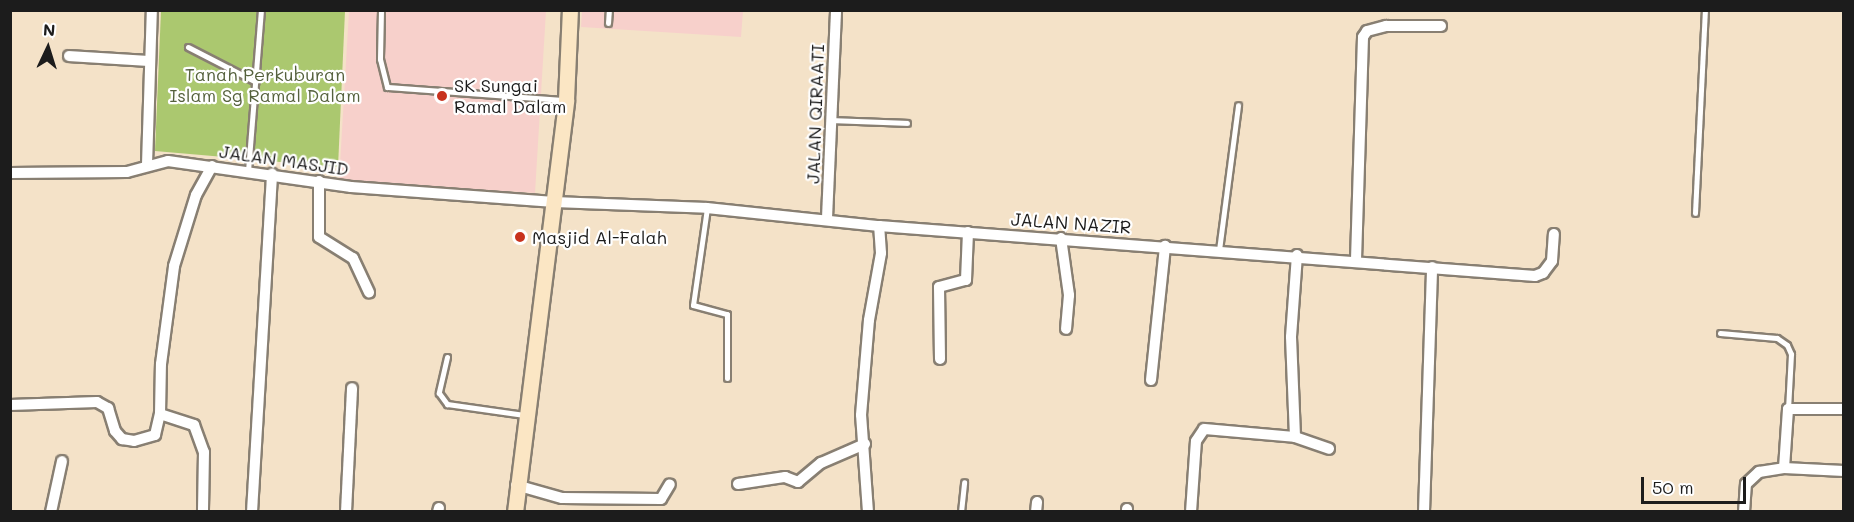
<!DOCTYPE html>
<html>
<head>
<meta charset="utf-8">
<style>
  body { margin:0 }
  #map { position:relative; width:1854px; height:522px; overflow:hidden; background:#f4e2c8; font-family:Mali,sans-serif }
  div>[style] { position:absolute }
  .built>* { inset:0; background:#f7d0cb }
  .green>* { inset:0; background:#abc86f }
  .roads { filter:drop-shadow(2px 0 #887f72) drop-shadow(-2px 0 #887f72) drop-shadow(0 2px #887f72) drop-shadow(0 -2px #887f72) }
  .lane>* { height:5px; margin:-2.5px; padding:0 2.5px; transform-origin:2.5px; border-radius:2.5px; background:#fff }
  .street>* { height:10px; margin:-5px; padding:0 5px; transform-origin:5px; border-radius:5px; background:#fff }
  .secondary>* { height:15px; margin:-7.5px; padding:0 7.5px; transform-origin:7.5px; border-radius:7.5px; background:#fbe6c4 }
  .dots>* { width:16px; height:16px; translate:-50% -50%; box-sizing:border-box; border:3px solid #fff; border-radius:50% }
  span { translate:-50% -50%; white-space:nowrap; text-align:center; line-height:1.15; -webkit-text-stroke:4.5px #fff; paint-order:stroke }
  .park-label { font-size:18px; color:#55613d }
  .poi-label { font-size:18px; color:#1c1c1c }
  .left { translate:0 -50%; text-align:left }
  .street-label { font-size:18px; color:#1c1c1c }
  .frame { position:absolute; inset:0; border:12px solid #1c1c1c; pointer-events:none }
  .north { position:absolute; left:18px; top:18px; width:60px; height:60px; -webkit-text-stroke:4px #fff; paint-order:stroke; rotate:4deg; font-size:16px; font-weight:700; line-height:24px; text-align:center; color:#1c1c1c }
  .north::after { content:''; display:block; margin:auto; width:21px; height:27px; background:#1c1c1c; clip-path:polygon(50% 0,100% 100%,50% 72%,0 100%) }
  .scale { position:absolute; left:1641px; top:477px; width:105px; height:27px; box-sizing:border-box; border:3px solid #1c1c1c; border-top:0; padding-left:8px; font-size:18px; line-height:21px; white-space:nowrap; color:#1c1c1c; -webkit-text-stroke:4px #fff; paint-order:stroke }
</style>
</head>
<body>
<div id="map">
  <div class="built">
    <i style="clip-path:polygon(349px 11px,546px 11px,535px 193px,339px 181px)"></i>
    <i style="clip-path:polygon(582px 11px,743px 11px,741px 37px,581px 27px)"></i>
  </div>
  <div class="green">
    <i style="clip-path:polygon(161px 11px,345px 11px,338px 167px,155px 151px)"></i>
  </div>
  <div class="roads">
    <div class="lane">
      <i style="left:381px;top:10px;width:49px;rotate:91.2deg"></i>
      <i style="left:380px;top:59px;width:29px;rotate:76deg"></i>
      <i style="left:387px;top:87px;width:177px;rotate:4.2deg"></i>
      <i style="left:608px;top:23px;width:13px;rotate:-86deg"></i>
      <i style="left:188px;top:47px;width:76px;rotate:27.2deg"></i>
      <i style="left:832px;top:120px;width:75px;rotate:2.3deg"></i>
      <i style="left:248px;top:171px;width:162px;rotate:-85.4deg"></i>
      <i style="left:707px;top:208px;width:98px;rotate:98.2deg"></i>
      <i style="left:693px;top:305px;width:35px;rotate:15deg"></i>
      <i style="left:727px;top:314px;width:64px;rotate:90deg"></i>
      <i style="left:1695px;top:213px;width:203px;rotate:-87.2deg"></i>
      <i style="left:1219px;top:250px;width:146px;rotate:-82.5deg"></i>
      <i style="left:1720px;top:333px;width:57px;rotate:5deg"></i>
      <i style="left:1777px;top:338px;width:12px;rotate:35deg"></i>
      <i style="left:1787px;top:345px;width:10px;rotate:66deg"></i>
      <i style="left:1791px;top:354px;width:55px;rotate:93.1deg"></i>
      <i style="left:447px;top:357px;width:37px;rotate:103deg"></i>
      <i style="left:439px;top:393px;width:14px;rotate:54deg"></i>
      <i style="left:447px;top:404px;width:78px;rotate:8.1deg"></i>
      <i style="left:961px;top:512px;width:30px;rotate:-84deg"></i>
    </div>
    <div class="street">
      <i style="left:69px;top:56px;width:79px;rotate:3.6deg"></i>
      <i style="left:147px;top:165px;width:155px;rotate:-88.2deg"></i>
      <i style="left:10px;top:173px;width:117px;rotate:-0.5deg"></i>
      <i style="left:127px;top:172px;width:42px;rotate:-15deg"></i>
      <i style="left:168px;top:161px;width:185px;rotate:8.1deg"></i>
      <i style="left:351px;top:187px;width:204px;rotate:4.2deg"></i>
      <i style="left:554px;top:202px;width:153px;rotate:2.2deg"></i>
      <i style="left:707px;top:208px;width:173px;rotate:6deg"></i>
      <i style="left:879px;top:226px;width:658px;rotate:4.36deg"></i>
      <i style="left:1535px;top:276px;width:9px;rotate:-21deg"></i>
      <i style="left:1543px;top:273px;width:15px;rotate:-53deg"></i>
      <i style="left:1552px;top:261px;width:27px;rotate:-86deg"></i>
      <i style="left:319px;top:181px;width:56px;rotate:90deg"></i>
      <i style="left:319px;top:237px;width:40px;rotate:32deg"></i>
      <i style="left:353px;top:258px;width:38px;rotate:65deg"></i>
      <i style="left:827px;top:218px;width:208px;rotate:-87.5deg"></i>
      <i style="left:1061px;top:238px;width:58px;rotate:82deg"></i>
      <i style="left:1069px;top:295px;width:34px;rotate:95deg"></i>
      <i style="left:1297px;top:255px;width:82px;rotate:94.2deg"></i>
      <i style="left:1291px;top:337px;width:100px;rotate:87.7deg"></i>
      <i style="left:1295px;top:437px;width:36px;rotate:19deg"></i>
      <i style="left:1356px;top:260px;width:223px;rotate:-88.2deg"></i>
      <i style="left:1363px;top:37px;width:7px;rotate:-56deg"></i>
      <i style="left:1367px;top:31px;width:20px;rotate:-15deg"></i>
      <i style="left:1386px;top:26px;width:55px"></i>
      <i style="left:940px;top:359px;width:72px;rotate:-90.8deg"></i>
      <i style="left:939px;top:287px;width:28px;rotate:-15deg"></i>
      <i style="left:966px;top:280px;width:48px;rotate:-87.6deg"></i>
      <i style="left:1151px;top:380px;width:135px;rotate:-84deg"></i>
      <i style="left:10px;top:405px;width:87px;rotate:-2deg"></i>
      <i style="left:97px;top:402px;width:13px;rotate:29deg"></i>
      <i style="left:108px;top:408px;width:24px;rotate:73deg"></i>
      <i style="left:115px;top:431px;width:11px;rotate:49deg"></i>
      <i style="left:122px;top:439px;width:12px;rotate:9deg"></i>
      <i style="left:134px;top:441px;width:22px;rotate:-16deg"></i>
      <i style="left:155px;top:435px;width:22px;rotate:-77deg"></i>
      <i style="left:160px;top:414px;width:36px;rotate:18deg"></i>
      <i style="left:194px;top:425px;width:29px;rotate:70deg"></i>
      <i style="left:204px;top:452px;width:60px;rotate:91deg"></i>
      <i style="left:160px;top:414px;width:50px;rotate:-88.9deg"></i>
      <i style="left:161px;top:364px;width:99px;rotate:-82.4deg"></i>
      <i style="left:174px;top:266px;width:74px;rotate:-72.8deg"></i>
      <i style="left:196px;top:195px;width:33px;rotate:-61deg"></i>
      <i style="left:1784px;top:468px;width:59px;rotate:-86.1deg"></i>
      <i style="left:1788px;top:409px;width:56px"></i>
      <i style="left:738px;top:484px;width:48px;rotate:-8.5deg"></i>
      <i style="left:785px;top:477px;width:14px;rotate:21deg"></i>
      <i style="left:798px;top:482px;width:30px;rotate:-40deg"></i>
      <i style="left:821px;top:463px;width:48px;rotate:-23.4deg"></i>
      <i style="left:516px;top:485px;width:48px;rotate:15.8deg"></i>
      <i style="left:562px;top:498px;width:99px;rotate:0.6deg"></i>
      <i style="left:661px;top:499px;width:17px;rotate:-59deg"></i>
      <i style="left:1127px;top:509px;width:3px;rotate:90deg"></i>
      <i style="left:51px;top:512px;width:52px;rotate:-77.8deg"></i>
      <i style="left:252px;top:512px;width:339px;rotate:-86.6deg"></i>
      <i style="left:346px;top:512px;width:124px;rotate:-87.2deg"></i>
      <i style="left:438px;top:512px;width:4px;rotate:-76deg"></i>
      <i style="left:868px;top:512px;width:97px;rotate:-94.1deg"></i>
      <i style="left:861px;top:415px;width:95px;rotate:-85.2deg"></i>
      <i style="left:869px;top:320px;width:68px;rotate:-79.8deg"></i>
      <i style="left:881px;top:253px;width:27px;rotate:-94deg"></i>
      <i style="left:1036px;top:512px;width:10px;rotate:-84deg"></i>
      <i style="left:1191px;top:512px;width:71px;rotate:-86deg"></i>
      <i style="left:1196px;top:441px;width:14px;rotate:-56deg"></i>
      <i style="left:1204px;top:429px;width:91px;rotate:5deg"></i>
      <i style="left:1424px;top:512px;width:245px;rotate:-88.1deg"></i>
      <i style="left:1744px;top:512px;width:28px;rotate:-86deg"></i>
      <i style="left:1746px;top:484px;width:18px;rotate:-43deg"></i>
      <i style="left:1759px;top:472px;width:25px;rotate:-9deg"></i>
      <i style="left:1784px;top:468px;width:60px;rotate:2.9deg"></i>
    </div>
    <div class="secondary">
      <i style="left:515px;top:512px;width:415px;rotate:-82.9deg"></i>
      <i style="left:566px;top:100px;width:90px;rotate:-87.5deg"></i>
    </div>
  </div>
  <div class="dots">
    <i style="left:442px;top:96px;background:#c8321e"></i>
    <i style="left:520px;top:237px;background:#c8321e"></i>
  </div>
  <div class="park-label">
    <span style="left:265px;top:85px">Tanah Perkuburan<br>Islam Sg Ramal Dalam</span>
  </div>
  <div class="poi-label">
    <span class="left" style="left:454px;top:96px">SK Sungai<br>Ramal Dalam</span>
    <span class="left" style="left:532px;top:237px">Masjid Al-Falah</span>
  </div>
  <div class="street-label">
    <span style="left:815px;top:114px;rotate:-88deg">JALAN QIRAATI</span>
    <span style="left:284px;top:160px;rotate:8deg">JALAN MASJID</span>
    <span style="left:1071px;top:223px;rotate:4deg">JALAN NAZIR</span>
  </div>
  <div class="frame"></div>
  <div class="north">N</div>
  <div class="scale">50 m</div>
</div>
</body>
</html>
